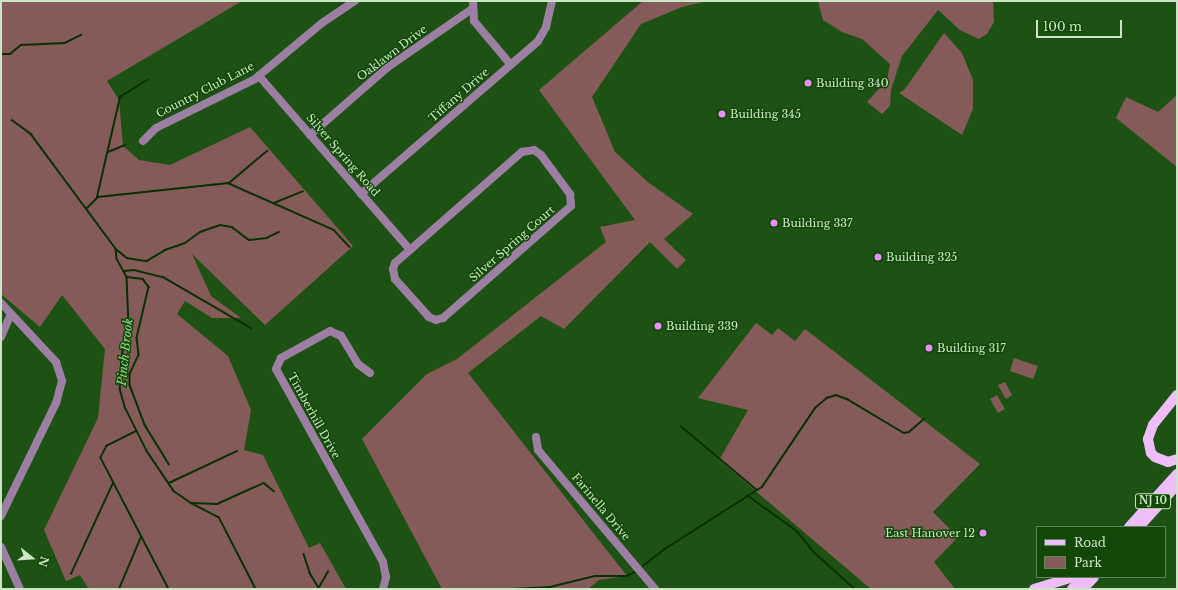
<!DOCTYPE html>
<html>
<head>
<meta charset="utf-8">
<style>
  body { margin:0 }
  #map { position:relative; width:1178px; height:590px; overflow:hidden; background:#1e5215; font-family:"Libre Baskerville",serif }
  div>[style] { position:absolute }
  .green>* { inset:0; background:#845b59 }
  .stream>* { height:1.5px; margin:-0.75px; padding:0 0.75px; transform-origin:0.75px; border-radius:0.75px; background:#093003 }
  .minor>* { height:8px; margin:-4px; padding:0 4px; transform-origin:4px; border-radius:4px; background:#9e7fa4 }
  .major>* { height:10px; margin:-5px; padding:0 5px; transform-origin:5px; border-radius:5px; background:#efbdf9 }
  .dots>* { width:11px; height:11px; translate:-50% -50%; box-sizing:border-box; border:2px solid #124707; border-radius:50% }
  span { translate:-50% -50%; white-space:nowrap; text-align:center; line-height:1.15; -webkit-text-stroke:3px #124707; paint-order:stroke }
  .shield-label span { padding:1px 3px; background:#124707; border:1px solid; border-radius:3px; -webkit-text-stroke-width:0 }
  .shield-label { font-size:10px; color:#cae6c5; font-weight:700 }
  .street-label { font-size:11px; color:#cae6c5 }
  .poi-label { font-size:11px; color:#cae6c5 }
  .left { translate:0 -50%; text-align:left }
  .right { translate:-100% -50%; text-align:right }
  .water-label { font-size:12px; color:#99d58f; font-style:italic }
  .frame { position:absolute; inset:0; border:2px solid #cae6c5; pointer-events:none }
  .legend { position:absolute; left:1036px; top:526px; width:130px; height:52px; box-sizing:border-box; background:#124707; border:1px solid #5c8753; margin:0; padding:5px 7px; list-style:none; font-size:12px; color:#cae6c5 }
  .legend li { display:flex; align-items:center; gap:8px; height:20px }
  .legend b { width:20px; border:1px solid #5c8753 }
  .north { position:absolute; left:12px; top:538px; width:40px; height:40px; -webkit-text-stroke:3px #124707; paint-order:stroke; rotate:107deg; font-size:11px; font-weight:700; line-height:16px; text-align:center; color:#cae6c5 }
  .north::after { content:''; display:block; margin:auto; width:14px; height:18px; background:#cae6c5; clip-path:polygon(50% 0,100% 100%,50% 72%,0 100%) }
  .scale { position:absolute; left:1036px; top:20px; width:86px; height:18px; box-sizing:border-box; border:2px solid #cae6c5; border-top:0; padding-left:5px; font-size:12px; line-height:14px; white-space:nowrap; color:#cae6c5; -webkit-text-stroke:3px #124707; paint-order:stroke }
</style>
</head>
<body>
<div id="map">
  <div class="green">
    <i style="clip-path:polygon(1px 1px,242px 1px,107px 81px,119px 100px,123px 146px,139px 160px,170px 165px,250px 127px,353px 246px,265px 325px,192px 254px,211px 296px,241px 318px,212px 318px,185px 301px,177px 314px,228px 356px,251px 410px,244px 450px,263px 455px,309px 548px,320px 543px,346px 589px,89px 589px,80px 575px,66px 581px,44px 530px,98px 418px,105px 349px,62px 295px,40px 327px,1px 294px)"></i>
    <i style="clip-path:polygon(643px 1px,708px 1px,682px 7px,641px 24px,592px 97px,615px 152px,649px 183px,693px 214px,664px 239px,686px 260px,677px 269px,650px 242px,564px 329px,541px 316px,468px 373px,627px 576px,599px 580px,588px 589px,442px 589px,362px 439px,427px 374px,457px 359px,606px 242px,600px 227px,635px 220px,539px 90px)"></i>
    <i style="clip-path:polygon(818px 1px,993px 1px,994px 22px,987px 34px,979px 39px,960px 30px,938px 10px,902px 56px,891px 90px,890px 106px,882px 114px,867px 102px,887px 80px,890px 64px,862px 39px,842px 32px,823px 20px)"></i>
    <i style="clip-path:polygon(944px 33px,962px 53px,973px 80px,973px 109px,962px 135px,899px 93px,905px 89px)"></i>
    <i style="clip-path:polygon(1177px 95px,1177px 167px,1116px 118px,1126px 97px,1158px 112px)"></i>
    <i style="clip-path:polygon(756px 323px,772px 335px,778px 328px,795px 341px,805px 329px,980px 464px,933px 512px,958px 537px,934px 562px,955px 589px,871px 589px,719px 460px,748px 410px,698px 398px)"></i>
    <i style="clip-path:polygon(1014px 358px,1038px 366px,1033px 379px,1010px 371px)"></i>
    <i style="clip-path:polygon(1005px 382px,1012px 395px,1006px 399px,998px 385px)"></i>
    <i style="clip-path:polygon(997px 395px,1005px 409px,998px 413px,990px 399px)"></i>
  </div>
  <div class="stream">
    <i style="left:1px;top:54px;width:9px"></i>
    <i style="left:10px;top:54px;width:14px;rotate:-39deg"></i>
    <i style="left:21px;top:45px;width:44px;rotate:-2.6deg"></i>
    <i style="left:65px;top:43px;width:18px;rotate:-27deg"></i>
    <i style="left:12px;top:120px;width:24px;rotate:36deg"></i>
    <i style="left:31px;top:134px;width:143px;rotate:53.5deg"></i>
    <i style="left:116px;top:249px;width:10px;rotate:84deg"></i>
    <i style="left:117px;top:259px;width:21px;rotate:61deg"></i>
    <i style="left:127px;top:277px;width:49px;rotate:87.7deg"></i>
    <i style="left:129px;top:326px;width:31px;rotate:103deg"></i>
    <i style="left:122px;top:356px;width:33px;rotate:93deg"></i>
    <i style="left:120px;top:389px;width:19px;rotate:74deg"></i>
    <i style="left:125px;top:407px;width:49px;rotate:63.4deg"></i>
    <i style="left:147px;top:451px;width:48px;rotate:56deg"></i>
    <i style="left:174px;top:491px;width:21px;rotate:35deg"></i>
    <i style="left:191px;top:503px;width:31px;rotate:27deg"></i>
    <i style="left:219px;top:517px;width:81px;rotate:62.8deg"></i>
    <i style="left:108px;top:152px;width:18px;rotate:-22deg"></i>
    <i style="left:229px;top:183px;width:50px;rotate:-40.1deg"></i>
    <i style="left:97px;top:197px;width:103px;rotate:-77deg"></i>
    <i style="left:120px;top:97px;width:32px;rotate:-32deg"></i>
    <i style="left:274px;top:203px;width:31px;rotate:-22deg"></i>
    <i style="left:87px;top:208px;width:16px;rotate:-45deg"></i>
    <i style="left:98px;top:197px;width:131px;rotate:-6.1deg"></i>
    <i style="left:228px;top:183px;width:116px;rotate:23.9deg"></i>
    <i style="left:334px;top:230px;width:23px;rotate:47deg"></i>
    <i style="left:116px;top:249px;width:14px;rotate:39deg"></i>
    <i style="left:127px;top:258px;width:20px;rotate:9deg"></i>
    <i style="left:147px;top:261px;width:21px;rotate:-31deg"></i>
    <i style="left:165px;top:250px;width:21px;rotate:-19deg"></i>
    <i style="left:185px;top:243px;width:19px;rotate:-36deg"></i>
    <i style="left:200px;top:232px;width:21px;rotate:-19deg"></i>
    <i style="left:220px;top:225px;width:12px;rotate:9deg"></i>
    <i style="left:232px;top:227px;width:21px;rotate:37deg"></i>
    <i style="left:249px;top:240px;width:18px;rotate:-6deg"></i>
    <i style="left:267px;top:238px;width:13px;rotate:-27deg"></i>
    <i style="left:124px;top:271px;width:10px;rotate:-6deg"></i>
    <i style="left:134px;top:270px;width:30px;rotate:14deg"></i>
    <i style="left:163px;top:277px;width:102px;rotate:30.1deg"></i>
    <i style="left:127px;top:277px;width:16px;rotate:7deg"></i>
    <i style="left:143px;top:279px;width:10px;rotate:53deg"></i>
    <i style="left:149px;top:287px;width:52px;rotate:103.2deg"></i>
    <i style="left:137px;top:338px;width:17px;rotate:83deg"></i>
    <i style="left:139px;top:355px;width:21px;rotate:115deg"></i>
    <i style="left:130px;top:374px;width:11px;rotate:90deg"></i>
    <i style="left:130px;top:385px;width:43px;rotate:69.4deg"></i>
    <i style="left:145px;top:425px;width:46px;rotate:58.4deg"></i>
    <i style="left:681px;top:426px;width:99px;rotate:40.1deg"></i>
    <i style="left:137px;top:431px;width:34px;rotate:153deg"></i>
    <i style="left:107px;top:446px;width:13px;rotate:117deg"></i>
    <i style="left:101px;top:458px;width:148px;rotate:62.6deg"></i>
    <i style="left:169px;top:483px;width:75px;rotate:-25.2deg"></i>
    <i style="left:747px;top:495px;width:62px;rotate:35.8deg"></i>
    <i style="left:797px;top:531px;width:27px;rotate:51deg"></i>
    <i style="left:814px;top:552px;width:55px;rotate:42.1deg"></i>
    <i style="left:192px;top:503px;width:25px;rotate:2deg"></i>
    <i style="left:217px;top:504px;width:51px;rotate:-24.1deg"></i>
    <i style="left:264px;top:483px;width:13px;rotate:39deg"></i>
    <i style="left:304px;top:554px;width:20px;rotate:72deg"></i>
    <i style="left:310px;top:573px;width:17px;rotate:59deg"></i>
    <i style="left:643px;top:566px;width:28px;rotate:-38deg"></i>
    <i style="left:665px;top:549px;width:115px;rotate:-32.6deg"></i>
    <i style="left:762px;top:487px;width:95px;rotate:-56.1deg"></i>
    <i style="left:815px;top:408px;width:16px;rotate:-40deg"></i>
    <i style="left:827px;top:398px;width:9px;rotate:-18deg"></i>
    <i style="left:836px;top:395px;width:12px;rotate:20deg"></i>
    <i style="left:847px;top:399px;width:66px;rotate:30.8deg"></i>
    <i style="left:904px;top:433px;width:5px;rotate:-11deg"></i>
    <i style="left:909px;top:432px;width:20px;rotate:-41deg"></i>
    <i style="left:71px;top:574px;width:100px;rotate:-65.2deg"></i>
    <i style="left:119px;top:589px;width:56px;rotate:-67.1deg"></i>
    <i style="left:318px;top:589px;width:20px;rotate:-60deg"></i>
    <i style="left:512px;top:589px;width:38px;rotate:-3deg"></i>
    <i style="left:550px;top:587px;width:46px;rotate:-13.7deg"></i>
    <i style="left:595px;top:576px;width:32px"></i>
    <i style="left:627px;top:576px;width:9px;rotate:-27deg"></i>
  </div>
  <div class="minor">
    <i style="left:473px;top:1px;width:20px;rotate:87deg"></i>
    <i style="left:474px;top:21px;width:57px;rotate:49.9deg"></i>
    <i style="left:259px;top:76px;width:230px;rotate:49deg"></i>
    <i style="left:310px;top:135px;width:103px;rotate:-41.1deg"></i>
    <i style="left:388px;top:67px;width:102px;rotate:-34.6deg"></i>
    <i style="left:143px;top:141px;width:18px;rotate:-45deg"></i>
    <i style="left:156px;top:128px;width:110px;rotate:-26.3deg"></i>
    <i style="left:255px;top:79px;width:87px;rotate:-39.9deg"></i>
    <i style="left:322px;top:23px;width:40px;rotate:-34deg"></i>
    <i style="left:534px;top:150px;width:9px;rotate:36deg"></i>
    <i style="left:541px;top:155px;width:49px;rotate:53.4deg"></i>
    <i style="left:570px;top:194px;width:12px;rotate:85deg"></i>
    <i style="left:571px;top:206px;width:170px;rotate:138.8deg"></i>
    <i style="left:443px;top:318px;width:7px;rotate:164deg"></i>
    <i style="left:436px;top:320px;width:8px;rotate:-157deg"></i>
    <i style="left:429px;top:317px;width:51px;rotate:-131.8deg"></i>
    <i style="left:395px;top:279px;width:10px;rotate:-101deg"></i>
    <i style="left:393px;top:269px;width:6px;rotate:-72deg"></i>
    <i style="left:395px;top:263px;width:169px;rotate:-41.2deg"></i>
    <i style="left:522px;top:152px;width:12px;rotate:-9deg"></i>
    <i style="left:361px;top:194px;width:234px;rotate:-40.8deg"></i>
    <i style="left:538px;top:41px;width:16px;rotate:-60deg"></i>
    <i style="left:546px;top:27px;width:27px;rotate:-77deg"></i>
    <i style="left:1px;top:303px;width:81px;rotate:47deg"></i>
    <i style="left:56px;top:362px;width:20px;rotate:72deg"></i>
    <i style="left:62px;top:381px;width:23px;rotate:105deg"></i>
    <i style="left:56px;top:403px;width:126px;rotate:116deg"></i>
    <i style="left:1px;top:337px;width:25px;rotate:-67deg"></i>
    <i style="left:370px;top:373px;width:15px;rotate:-143deg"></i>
    <i style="left:358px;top:364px;width:33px;rotate:-121deg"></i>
    <i style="left:341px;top:336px;width:12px;rotate:-156deg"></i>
    <i style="left:330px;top:331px;width:56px;rotate:151.1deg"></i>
    <i style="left:281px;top:358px;width:12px;rotate:114deg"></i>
    <i style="left:276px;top:369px;width:221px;rotate:61deg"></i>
    <i style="left:383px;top:562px;width:15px;rotate:79deg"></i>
    <i style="left:386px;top:577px;width:12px;rotate:104deg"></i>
    <i style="left:536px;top:437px;width:13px;rotate:81deg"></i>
    <i style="left:538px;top:450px;width:182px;rotate:49.9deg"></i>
    <i style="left:1px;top:547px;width:46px;rotate:65.7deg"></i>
  </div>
  <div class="major">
    <i style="left:1177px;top:395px;width:38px;rotate:129deg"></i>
    <i style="left:1153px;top:425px;width:15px;rotate:110deg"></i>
    <i style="left:1148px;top:439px;width:14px;rotate:78deg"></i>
    <i style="left:1151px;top:453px;width:6px;rotate:45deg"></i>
    <i style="left:1155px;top:457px;width:14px;rotate:21deg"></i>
    <i style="left:1168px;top:462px;width:9px;rotate:-18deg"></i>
    <i style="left:1129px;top:527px;width:72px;rotate:-47.8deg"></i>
    <i style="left:1139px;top:527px;width:57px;rotate:-47.9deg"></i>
    <i style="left:1034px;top:589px;width:41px;rotate:-17.1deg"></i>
    <i style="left:1072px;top:589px;width:16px;rotate:-47deg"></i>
    <i style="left:1083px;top:589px;width:16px;rotate:-47deg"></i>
  </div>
  <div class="dots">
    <i style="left:808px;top:83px;background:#ea8dfd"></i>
    <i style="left:722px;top:114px;background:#ea8dfd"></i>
    <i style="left:774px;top:223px;background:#ea8dfd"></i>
    <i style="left:878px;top:257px;background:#ea8dfd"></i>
    <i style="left:658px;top:326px;background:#ea8dfd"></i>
    <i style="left:929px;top:348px;background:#ea8dfd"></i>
    <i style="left:983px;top:533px;background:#ea8dfd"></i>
  </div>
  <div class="shield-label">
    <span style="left:1153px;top:501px">NJ 10</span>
  </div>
  <div class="street-label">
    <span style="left:392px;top:53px;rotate:-37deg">Oaklawn Drive</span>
    <span style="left:205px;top:90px;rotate:-27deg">Country Club Lane</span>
    <span style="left:459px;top:95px;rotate:-41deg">Tiffany Drive</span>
    <span style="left:343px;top:155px;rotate:49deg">Silver Spring Road</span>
    <span style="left:512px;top:244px;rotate:-41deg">Silver Spring Court</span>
    <span style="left:314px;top:416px;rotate:61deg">Timberhill Drive</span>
    <span style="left:601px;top:507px;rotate:50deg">Farinella Drive</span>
  </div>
  <div class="poi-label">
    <span class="left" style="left:816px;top:83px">Building 340</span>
    <span class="left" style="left:730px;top:114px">Building 345</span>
    <span class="left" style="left:782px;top:223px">Building 337</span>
    <span class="left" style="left:886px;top:257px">Building 325</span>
    <span class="left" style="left:666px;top:326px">Building 339</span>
    <span class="left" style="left:937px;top:348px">Building 317</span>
    <span class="right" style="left:975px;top:533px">East Hanover 12</span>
  </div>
  <div class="water-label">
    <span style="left:125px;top:352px;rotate:-84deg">Pinch Brook</span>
  </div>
  <div class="frame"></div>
  <ul class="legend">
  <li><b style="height:5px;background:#efbdf9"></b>Road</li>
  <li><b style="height:11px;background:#845b59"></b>Park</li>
  </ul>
  <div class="north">N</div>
  <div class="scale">100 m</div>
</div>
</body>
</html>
